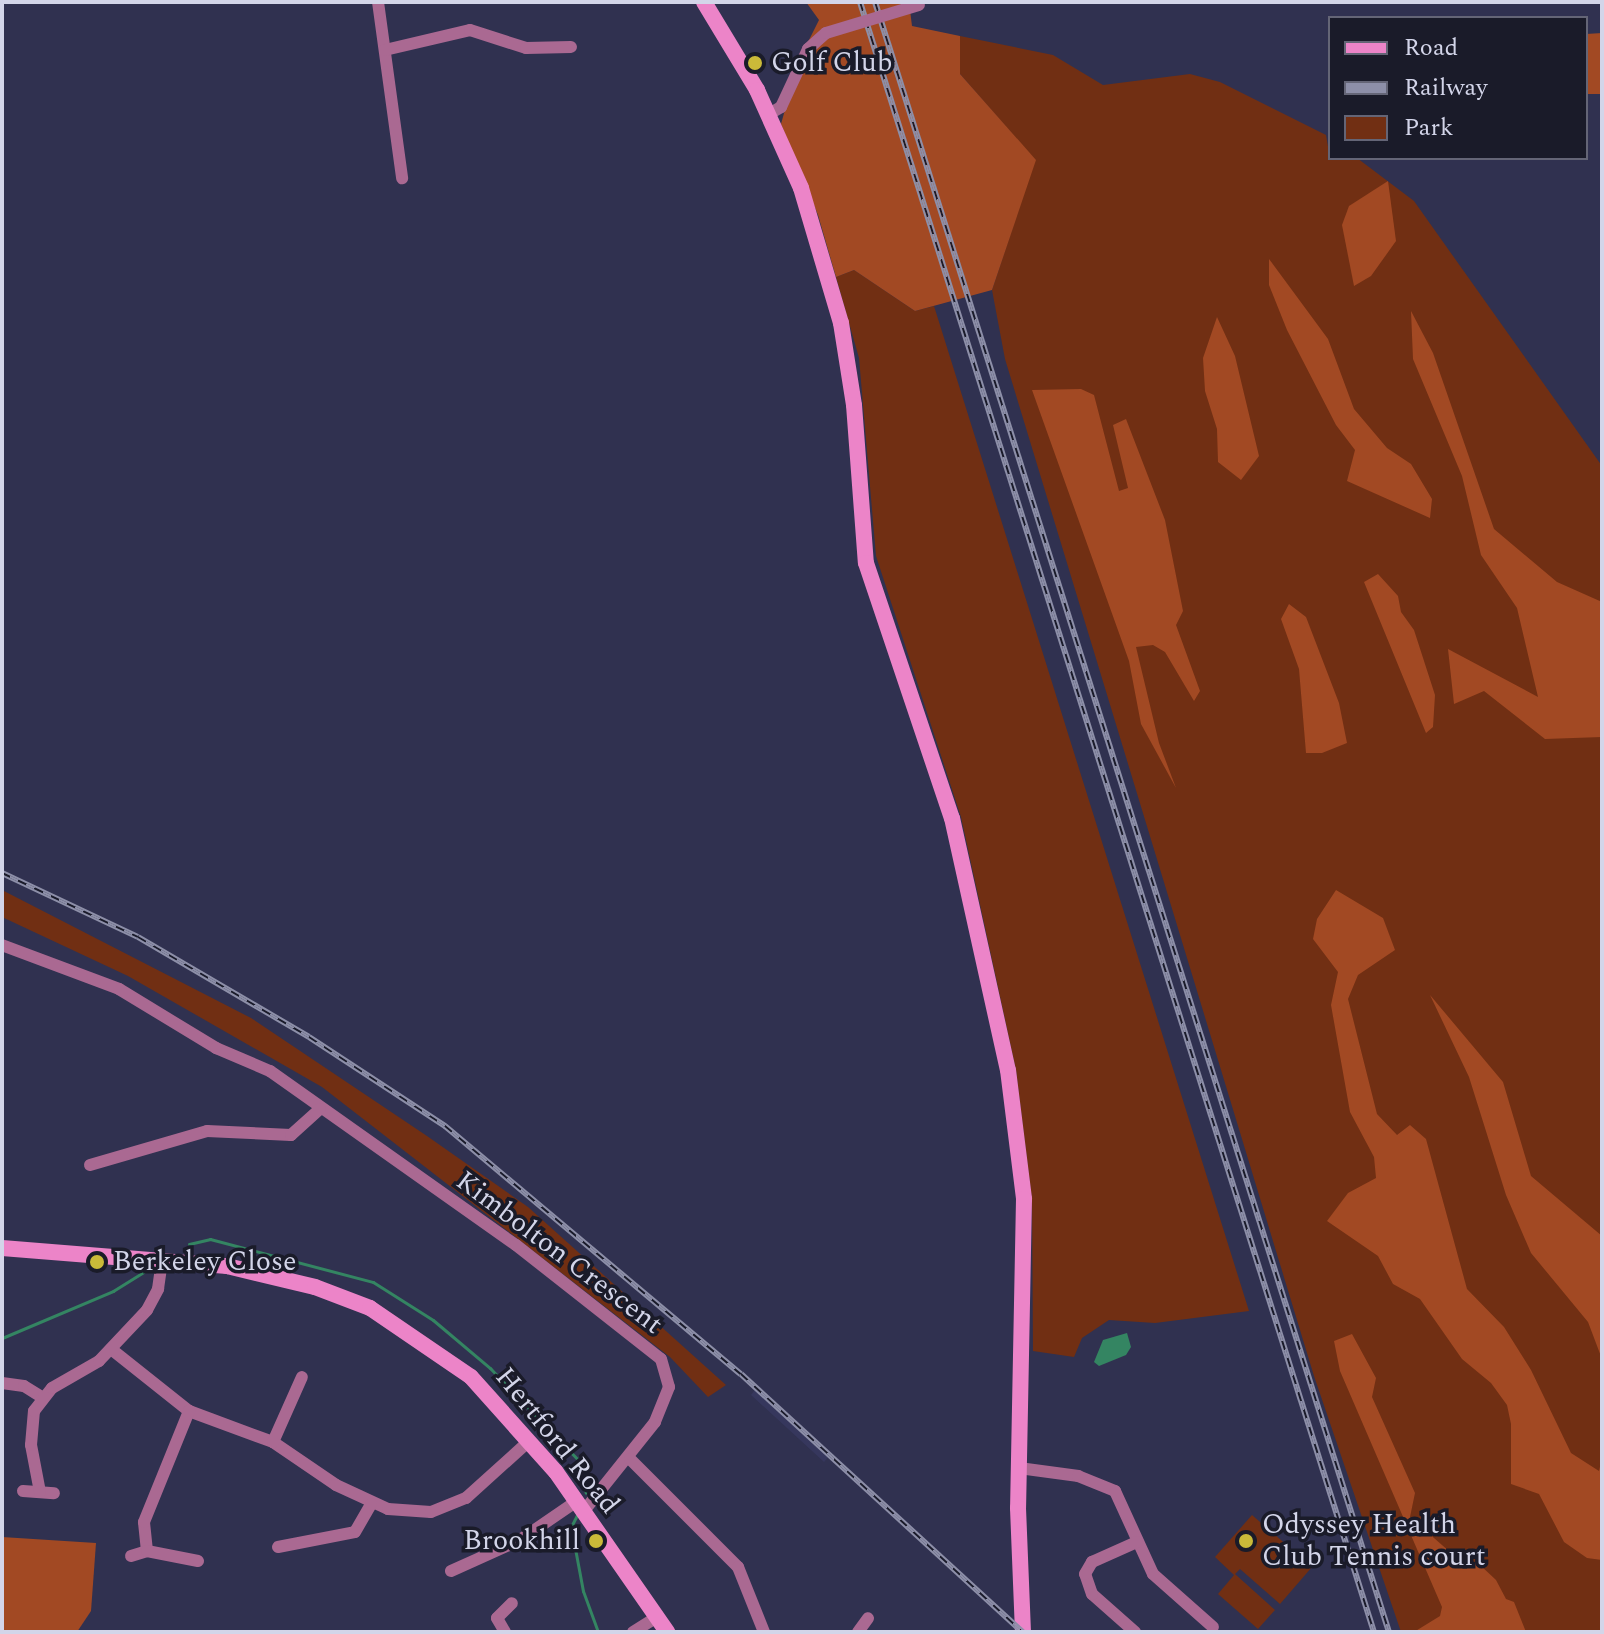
<!DOCTYPE html>
<html>
<head>
<meta charset="utf-8">
<style>
  body { margin:0 }
  #map { position:relative; width:1604px; height:1634px; overflow:hidden; background:#303150; font-family:Spectral,serif }
  div>[style] { position:absolute }
  .built>* { inset:0; background:#36375d }
  .green>* { inset:0; background:#712f13 }
  .forest>* { inset:0; background:#a24923 }
  .water>* { inset:0; background:#348562 }
  .stream>* { height:3px; margin:-1.5px; padding:0 1.5px; transform-origin:1.5px; border-radius:1.5px; background:#348562 }
  .street>* { height:12px; margin:-6px; padding:0 6px; transform-origin:6px; border-radius:6px; background:#aa6992 }
  .secondary>* { height:16px; margin:-8px; padding:0 8px; transform-origin:8px; border-radius:8px; background:#ec84c8 }
  .rail>* { height:6px; margin-top:-3px; transform-origin:0; background:repeating-linear-gradient(90deg,#1a1b29 0 9px,#8d8fa8 0 18px); box-sizing:border-box; border-block:2px solid #8d8fa8 }
  .street-bridge>* { height:12px; margin:-6px; padding:0 6px; transform-origin:6px; border-radius:6px; background:#aa6992 }
  .dots>* { width:22px; height:22px; translate:-50% -50%; box-sizing:border-box; border:4px solid #1a1b29; border-radius:50% }
  span { translate:-50% -50%; white-space:nowrap; text-align:center; line-height:1.15; -webkit-text-stroke:7px #1a1b29; paint-order:stroke }
  .poi-label { font-size:28px; color:#d3d5e9 }
  .left { translate:0 -50%; text-align:left }
  .right { translate:-100% -50%; text-align:right }
  .street-label { font-size:28px; color:#d3d5e9 }
  .frame { position:absolute; inset:0; border:4px solid #d3d5e9; pointer-events:none }
  .legend { position:absolute; left:1328px; top:16px; width:260px; height:144px; box-sizing:border-box; background:#1a1b29; border:2px solid #646576; margin:0; padding:10px 14px; list-style:none; font-size:24px; color:#d3d5e9 }
  .legend li { display:flex; align-items:center; gap:16px; height:40px }
  .legend b { width:40px; border:2px solid #646576 }
</style>
</head>
<body>
<div id="map">
  <div class="built">
    <i style="clip-path:polygon(757px 1387px,831px 1454px,824px 1462px,751px 1395px)"></i>
  </div>
  <div class="green">
    <i style="clip-path:polygon(960px 36px,1053px 55px,1103px 85px,1190px 74px,1220px 82px,1326px 135px,1330px 158px,1357px 158px,1414px 201px,1602px 466px,1602px 1632px,1401px 1632px,1314px 1376px,1005px 359px,992px 290px,1035px 160px,960px 74px)"></i>
    <i style="clip-path:polygon(854px 270px,915px 311px,934px 306px,1249px 1311px,1155px 1323px,1109px 1320px,1082px 1338px,1074px 1357px,1033px 1351px,1032px 1200px,1016px 1070px,961px 817px,876px 556px,859px 358px,836px 277px)"></i>
    <i style="clip-path:polygon(2px 890px,251px 1018px,427px 1136px,528px 1207px,726px 1385px,708px 1397px,670px 1357px,322px 1087px,128px 976px,2px 917px)"></i>
    <i style="clip-path:polygon(1252px 1515px,1312px 1567px,1280px 1604px,1240px 1569px,1235px 1574px,1275px 1610px,1258px 1629px,1218px 1594px,1234px 1575px,1215px 1557px)"></i>
  </div>
  <div class="forest">
    <i style="clip-path:polygon(806px 2px,909px 2px,912px 26px,960px 36px,960px 74px,1036px 160px,992px 290px,915px 311px,854px 270px,836px 277px,818px 215px,781px 124px,799px 60px,819px 20px)"></i>
    <i style="clip-path:polygon(1602px 33px,1602px 94px,1588px 94px,1586px 34px)"></i>
    <i style="clip-path:polygon(1388px 181px,1396px 241px,1371px 276px,1354px 286px,1342px 225px,1349px 206px)"></i>
    <i style="clip-path:polygon(1269px 259px,1328px 339px,1354px 409px,1387px 448px,1411px 464px,1432px 499px,1430px 518px,1347px 481px,1355px 450px,1336px 425px,1287px 330px,1269px 285px)"></i>
    <i style="clip-path:polygon(1411px 311px,1433px 353px,1494px 529px,1557px 582px,1602px 602px,1602px 737px,1545px 739px,1484px 691px,1454px 704px,1448px 649px,1538px 697px,1517px 608px,1481px 555px,1462px 476px,1413px 359px)"></i>
    <i style="clip-path:polygon(1217px 317px,1235px 356px,1259px 456px,1241px 480px,1218px 462px,1217px 429px,1205px 391px,1203px 358px)"></i>
    <i style="clip-path:polygon(1081px 389px,1094px 395px,1119px 491px,1128px 488px,1113px 425px,1126px 419px,1165px 520px,1183px 611px,1176px 625px,1200px 691px,1194px 701px,1165px 652px,1153px 645px,1136px 647px,1159px 743px,1176px 788px,1141px 724px,1129px 661px,1032px 390px)"></i>
    <i style="clip-path:polygon(1378px 574px,1398px 596px,1401px 612px,1414px 630px,1435px 695px,1433px 727px,1426px 733px,1364px 582px)"></i>
    <i style="clip-path:polygon(1289px 604px,1306px 617px,1339px 703px,1347px 743px,1322px 753px,1306px 753px,1299px 669px,1281px 619px)"></i>
    <i style="clip-path:polygon(1336px 890px,1383px 918px,1395px 950px,1358px 975px,1348px 999px,1377px 1114px,1397px 1135px,1410px 1125px,1426px 1139px,1467px 1289px,1504px 1327px,1531px 1370px,1571px 1453px,1599px 1471px,1602px 1458px,1602px 1560px,1587px 1558px,1564px 1542px,1539px 1494px,1511px 1484px,1511px 1424px,1507px 1405px,1491px 1383px,1462px 1359px,1420px 1299px,1393px 1284px,1378px 1256px,1327px 1221px,1348px 1193px,1376px 1178px,1374px 1157px,1350px 1112px,1331px 1005px,1338px 972px,1313px 939px,1317px 919px)"></i>
    <i style="clip-path:polygon(1430px 995px,1503px 1082px,1531px 1176px,1602px 1236px,1602px 1359px,1588px 1322px,1531px 1253px,1506px 1195px,1469px 1077px)"></i>
    <i style="clip-path:polygon(1352px 1334px,1376px 1378px,1372px 1397px,1415px 1493px,1410px 1517px,1458px 1559px,1479px 1564px,1496px 1580px,1506px 1599px,1514px 1602px,1526px 1632px,1414px 1632px,1440px 1616px,1442px 1607px,1340px 1371px,1334px 1341px)"></i>
    <i style="clip-path:polygon(2px 1537px,96px 1543px,91px 1611px,77px 1632px,2px 1632px)"></i>
  </div>
  <div class="water">
    <i style="clip-path:polygon(1127px 1333px,1131px 1347px,1126px 1355px,1099px 1366px,1094px 1362px,1103px 1340px)"></i>
  </div>
  <div class="stream">
    <i style="left:189px;top:1244px;width:22px;rotate:-13deg"></i>
    <i style="left:210px;top:1239px;width:169px;rotate:14.8deg"></i>
    <i style="left:373px;top:1282px;width:71px;rotate:32.3deg"></i>
    <i style="left:433px;top:1320px;width:75px;rotate:40.1deg"></i>
    <i style="left:490px;top:1368px;width:132px;rotate:46.2deg"></i>
    <i style="left:581px;top:1463px;width:30px;rotate:81deg"></i>
    <i style="left:2px;top:1338px;width:121px;rotate:-22.9deg"></i>
    <i style="left:113px;top:1291px;width:36px;rotate:-32deg"></i>
    <i style="left:577px;top:1515px;width:13px;rotate:117deg"></i>
    <i style="left:571px;top:1527px;width:65px;rotate:79.4deg"></i>
    <i style="left:583px;top:1591px;width:44px;rotate:69.9deg"></i>
  </div>
  <div class="street">
    <i style="left:378px;top:2px;width:178px;rotate:82.2deg"></i>
    <i style="left:385px;top:50px;width:87px;rotate:-13.2deg"></i>
    <i style="left:470px;top:30px;width:59px;rotate:17.8deg"></i>
    <i style="left:526px;top:48px;width:45px;rotate:-1.3deg"></i>
    <i style="left:769px;top:114px;width:14px;rotate:-30deg"></i>
    <i style="left:781px;top:107px;width:64px;rotate:-65deg"></i>
    <i style="left:808px;top:49px;width:24px;rotate:-42deg"></i>
    <i style="left:2px;top:945px;width:125px;rotate:20.6deg"></i>
    <i style="left:119px;top:989px;width:114px;rotate:31.3deg"></i>
    <i style="left:216px;top:1048px;width:59px;rotate:23.1deg"></i>
    <i style="left:270px;top:1071px;width:301px;rotate:35.3deg"></i>
    <i style="left:516px;top:1245px;width:184px;rotate:38.2deg"></i>
    <i style="left:661px;top:1359px;width:29px;rotate:74deg"></i>
    <i style="left:669px;top:1387px;width:38px;rotate:112deg"></i>
    <i style="left:655px;top:1422px;width:114px;rotate:128.6deg"></i>
    <i style="left:90px;top:1165px;width:122px;rotate:-16.2deg"></i>
    <i style="left:207px;top:1131px;width:84px;rotate:2.7deg"></i>
    <i style="left:291px;top:1135px;width:39px;rotate:-42deg"></i>
    <i style="left:111px;top:1349px;width:100px;rotate:38.5deg"></i>
    <i style="left:189px;top:1411px;width:90px;rotate:20.3deg"></i>
    <i style="left:273px;top:1442px;width:76px;rotate:34.3deg"></i>
    <i style="left:336px;top:1485px;width:57px;rotate:24.8deg"></i>
    <i style="left:388px;top:1509px;width:43px;rotate:4deg"></i>
    <i style="left:431px;top:1512px;width:38px;rotate:-22deg"></i>
    <i style="left:466px;top:1498px;width:85px;rotate:-42.1deg"></i>
    <i style="left:2px;top:1383px;width:22px;rotate:8deg"></i>
    <i style="left:24px;top:1386px;width:22px;rotate:32deg"></i>
    <i style="left:273px;top:1442px;width:71px;rotate:-66deg"></i>
    <i style="left:630px;top:1459px;width:153px;rotate:45deg"></i>
    <i style="left:738px;top:1567px;width:70px;rotate:68.2deg"></i>
    <i style="left:1019px;top:1468px;width:60px;rotate:7.7deg"></i>
    <i style="left:1078px;top:1476px;width:40px;rotate:22deg"></i>
    <i style="left:1115px;top:1491px;width:91px;rotate:65.4deg"></i>
    <i style="left:1153px;top:1574px;width:80px;rotate:41.5deg"></i>
    <i style="left:23px;top:1491px;width:31px;rotate:4deg"></i>
    <i style="left:40px;top:1492px;width:48px;rotate:-100.8deg"></i>
    <i style="left:31px;top:1445px;width:34px;rotate:-85deg"></i>
    <i style="left:34px;top:1411px;width:29px;rotate:-52deg"></i>
    <i style="left:52px;top:1388px;width:54px;rotate:-29.9deg"></i>
    <i style="left:99px;top:1361px;width:70px;rotate:-46.7deg"></i>
    <i style="left:147px;top:1310px;width:24px;rotate:-62deg"></i>
    <i style="left:158px;top:1289px;width:30px;rotate:-82deg"></i>
    <i style="left:278px;top:1547px;width:78px;rotate:-11deg"></i>
    <i style="left:355px;top:1532px;width:32px;rotate:-60deg"></i>
    <i style="left:147px;top:1551px;width:29px;rotate:-96deg"></i>
    <i style="left:144px;top:1522px;width:120px;rotate:-67.9deg"></i>
    <i style="left:131px;top:1556px;width:17px;rotate:-17deg"></i>
    <i style="left:147px;top:1551px;width:52px;rotate:11.1deg"></i>
    <i style="left:451px;top:1571px;width:76px;rotate:-24.2deg"></i>
    <i style="left:520px;top:1540px;width:69px;rotate:-34.4deg"></i>
    <i style="left:505px;top:1632px;width:16px;rotate:-120deg"></i>
    <i style="left:497px;top:1618px;width:21px;rotate:-45deg"></i>
    <i style="left:633px;top:1632px;width:28px;rotate:-32deg"></i>
    <i style="left:858px;top:1632px;width:17px;rotate:-54deg"></i>
    <i style="left:1135px;top:1632px;width:57px;rotate:-138.5deg"></i>
    <i style="left:1092px;top:1594px;width:21px;rotate:-109deg"></i>
    <i style="left:1085px;top:1574px;width:14px;rotate:-60deg"></i>
    <i style="left:1092px;top:1562px;width:49px;rotate:-24deg"></i>
  </div>
  <div class="secondary">
    <i style="left:704px;top:2px;width:103px;rotate:58.9deg"></i>
    <i style="left:757px;top:90px;width:107px;rotate:65.8deg"></i>
    <i style="left:801px;top:188px;width:141px;rotate:73.5deg"></i>
    <i style="left:841px;top:323px;width:83px;rotate:81deg"></i>
    <i style="left:854px;top:405px;width:158px;rotate:85.7deg"></i>
    <i style="left:866px;top:563px;width:269px;rotate:71.4deg"></i>
    <i style="left:952px;top:818px;width:258px;rotate:77.5deg"></i>
    <i style="left:1008px;top:1070px;width:130px;rotate:82.9deg"></i>
    <i style="left:1024px;top:1199px;width:309px;rotate:91.1deg"></i>
    <i style="left:1018px;top:1508px;width:124px;rotate:87.7deg"></i>
    <i style="left:2px;top:1248px;width:226px;rotate:4.6deg"></i>
    <i style="left:227px;top:1266px;width:90px;rotate:13.4deg"></i>
    <i style="left:315px;top:1287px;width:59px;rotate:20.9deg"></i>
    <i style="left:370px;top:1308px;width:122px;rotate:34.3deg"></i>
    <i style="left:471px;top:1377px;width:127px;rotate:48.2deg"></i>
    <i style="left:556px;top:1472px;width:195px;rotate:55.2deg"></i>
  </div>
  <div class="rail">
    <i style="left:860px;top:2px;width:1709px;rotate:72.5deg"></i>
    <i style="left:875px;top:2px;width:1709px;rotate:72.5deg"></i>
    <i style="left:2px;top:873px;width:150px;rotate:25.2deg"></i>
    <i style="left:138px;top:937px;width:198px;rotate:30.3deg"></i>
    <i style="left:309px;top:1037px;width:163px;rotate:33.2deg"></i>
    <i style="left:445px;top:1126px;width:386px;rotate:40deg"></i>
    <i style="left:741px;top:1374px;width:382px;rotate:42.5deg"></i>
  </div>
  <div class="street-bridge">
    <i style="left:826px;top:33px;width:97px;rotate:-16.8deg"></i>
  </div>
  <div class="dots">
    <i style="left:755px;top:63px;background:#caba39"></i>
    <i style="left:97px;top:1262px;background:#caba39"></i>
    <i style="left:596px;top:1541px;background:#caba39"></i>
    <i style="left:1246px;top:1541px;background:#caba39"></i>
  </div>
  <div class="poi-label">
    <span class="left" style="left:771px;top:63px">Golf Club</span>
    <span class="left" style="left:113px;top:1262px">Berkeley Close</span>
    <span class="left" style="left:1262px;top:1541px">Odyssey Health<br>Club Tennis court</span>
    <span class="right" style="left:580px;top:1541px">Brookhill</span>
  </div>
  <div class="street-label">
    <span style="left:559px;top:1253px;rotate:37deg">Kimbolton Crescent</span>
    <span style="left:557px;top:1441px;rotate:51deg">Hertford Road</span>
  </div>
  <div class="frame"></div>
  <ul class="legend">
  <li><b style="height:10px;background:#ec84c8"></b>Road</li>
  <li><b style="height:10px;background:#8d8fa8"></b>Railway</li>
  <li><b style="height:22px;background:#712f13"></b>Park</li>
  </ul>
</div>
</body>
</html>
